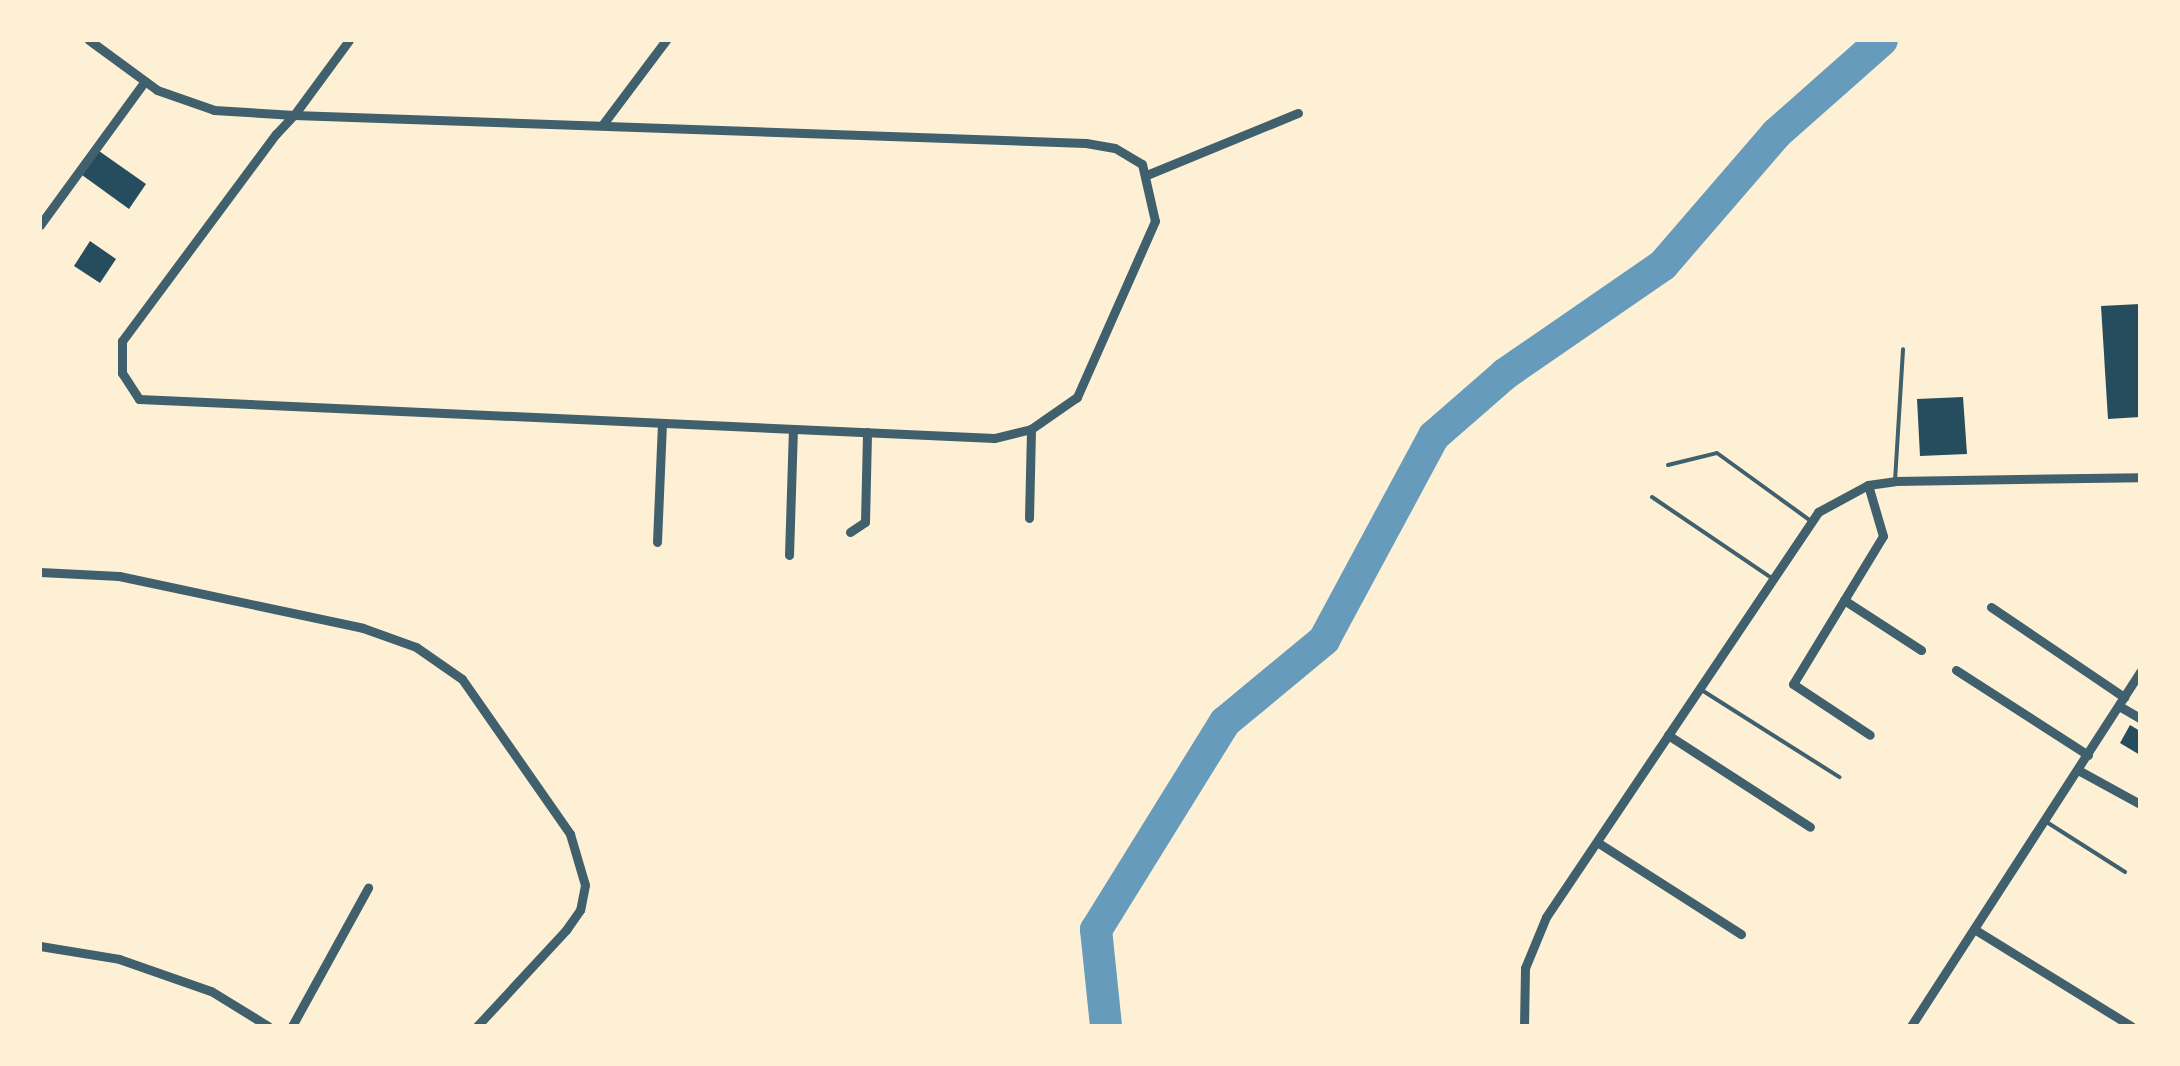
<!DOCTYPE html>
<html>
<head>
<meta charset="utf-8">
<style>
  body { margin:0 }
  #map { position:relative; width:2180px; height:1066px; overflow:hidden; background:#fdf0d5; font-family:Montserrat,sans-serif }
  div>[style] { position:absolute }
  .river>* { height:32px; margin:-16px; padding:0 16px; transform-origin:16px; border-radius:16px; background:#669bbc }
  .building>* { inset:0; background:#264d5e }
  .service>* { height:4px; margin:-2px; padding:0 2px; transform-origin:2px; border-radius:2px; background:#3f606c }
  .minor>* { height:9px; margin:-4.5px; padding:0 4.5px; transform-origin:4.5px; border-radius:4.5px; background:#3f606c }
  span { translate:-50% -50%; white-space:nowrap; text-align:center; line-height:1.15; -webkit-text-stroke:10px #fdf0d5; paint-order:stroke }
  .frame { position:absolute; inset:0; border:42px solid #fdf0d5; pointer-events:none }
</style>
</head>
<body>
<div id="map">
  <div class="river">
    <i style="left:1106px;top:1026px;width:97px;rotate:-95.9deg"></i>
    <i style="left:1096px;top:930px;width:245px;rotate:-58.2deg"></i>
    <i style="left:1225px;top:722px;width:129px;rotate:-39.6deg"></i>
    <i style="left:1324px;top:640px;width:232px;rotate:-61.7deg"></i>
    <i style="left:1434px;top:436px;width:94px;rotate:-41.1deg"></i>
    <i style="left:1505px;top:374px;width:192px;rotate:-34.6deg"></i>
    <i style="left:1663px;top:265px;width:174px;rotate:-49.2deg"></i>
    <i style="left:1777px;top:133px;width:140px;rotate:-41.5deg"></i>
  </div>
  <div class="building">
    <i style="clip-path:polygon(99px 151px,146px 184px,129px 209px,82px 175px)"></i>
    <i style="clip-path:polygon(90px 241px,116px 259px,100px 283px,74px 266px)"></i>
    <i style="clip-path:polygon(2140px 304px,2140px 417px,2108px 419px,2101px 306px)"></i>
    <i style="clip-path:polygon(1963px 397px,1967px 454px,1920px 456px,1917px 399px)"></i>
    <i style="clip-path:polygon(2130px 725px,2140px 731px,2140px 755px,2120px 743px)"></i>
  </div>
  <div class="service">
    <i style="left:1668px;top:465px;width:50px;rotate:-13.8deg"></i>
    <i style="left:1717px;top:453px;width:116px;rotate:35.9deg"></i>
    <i style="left:1895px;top:481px;width:132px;rotate:-86.5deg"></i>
    <i style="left:1652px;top:497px;width:146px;rotate:34.1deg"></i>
    <i style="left:1700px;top:689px;width:165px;rotate:32.3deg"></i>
    <i style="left:2045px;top:821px;width:95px;rotate:32.5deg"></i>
  </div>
  <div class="minor">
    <i style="left:89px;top:40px;width:84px;rotate:36.3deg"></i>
    <i style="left:157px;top:90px;width:60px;rotate:19.3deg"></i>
    <i style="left:214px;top:110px;width:80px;rotate:3.6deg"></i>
    <i style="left:294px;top:115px;width:792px;rotate:2.02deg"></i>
    <i style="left:1086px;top:143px;width:29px;rotate:10deg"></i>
    <i style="left:1115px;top:148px;width:31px;rotate:31deg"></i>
    <i style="left:1142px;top:164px;width:58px;rotate:77.2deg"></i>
    <i style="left:1155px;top:221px;width:193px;rotate:113.9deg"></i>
    <i style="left:1077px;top:397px;width:56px;rotate:145.2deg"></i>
    <i style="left:1031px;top:429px;width:38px;rotate:166deg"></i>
    <i style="left:994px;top:438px;width:856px;rotate:-177.39deg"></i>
    <i style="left:139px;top:399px;width:31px;rotate:-123deg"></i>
    <i style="left:122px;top:373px;width:32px;rotate:-90deg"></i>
    <i style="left:122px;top:341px;width:258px;rotate:-53.4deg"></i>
    <i style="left:276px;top:134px;width:26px;rotate:-47deg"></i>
    <i style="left:294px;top:115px;width:93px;rotate:-53.7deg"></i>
    <i style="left:603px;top:124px;width:105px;rotate:-53.1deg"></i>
    <i style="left:1149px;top:174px;width:161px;rotate:-22.3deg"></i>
    <i style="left:40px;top:225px;width:178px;rotate:-53.9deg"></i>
    <i style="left:1868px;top:485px;width:53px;rotate:73.6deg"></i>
    <i style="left:1883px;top:536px;width:173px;rotate:121.3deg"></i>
    <i style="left:1793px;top:684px;width:92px;rotate:33.5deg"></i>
    <i style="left:1029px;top:518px;width:89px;rotate:-88.7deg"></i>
    <i style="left:850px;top:532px;width:18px;rotate:-34deg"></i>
    <i style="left:865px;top:522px;width:90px;rotate:-88.7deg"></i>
    <i style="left:657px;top:542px;width:118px;rotate:-87.6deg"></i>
    <i style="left:789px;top:555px;width:126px;rotate:-88.2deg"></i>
    <i style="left:40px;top:572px;width:79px;rotate:2.9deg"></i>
    <i style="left:119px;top:576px;width:249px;rotate:12deg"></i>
    <i style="left:363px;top:628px;width:56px;rotate:19.7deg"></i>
    <i style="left:416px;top:647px;width:56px;rotate:34.8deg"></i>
    <i style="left:462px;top:679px;width:189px;rotate:55.1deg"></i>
    <i style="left:570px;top:834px;width:53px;rotate:73.6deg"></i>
    <i style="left:585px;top:885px;width:25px;rotate:101deg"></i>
    <i style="left:580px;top:910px;width:24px;rotate:125deg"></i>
    <i style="left:566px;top:930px;width:131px;rotate:132.8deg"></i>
    <i style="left:1844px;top:600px;width:92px;rotate:33deg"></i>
    <i style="left:1991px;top:607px;width:161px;rotate:34.1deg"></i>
    <i style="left:1956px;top:670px;width:157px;rotate:32.8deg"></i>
    <i style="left:2119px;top:706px;width:24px;rotate:30deg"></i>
    <i style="left:1668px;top:735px;width:169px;rotate:32.9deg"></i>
    <i style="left:2078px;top:770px;width:71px;rotate:28.7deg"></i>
    <i style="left:1597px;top:842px;width:171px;rotate:32.6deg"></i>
    <i style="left:1974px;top:929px;width:185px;rotate:31.7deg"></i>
    <i style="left:40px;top:946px;width:80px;rotate:9.3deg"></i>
    <i style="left:119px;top:959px;width:97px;rotate:19.2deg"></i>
    <i style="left:211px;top:991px;width:67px;rotate:31.6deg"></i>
    <i style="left:292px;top:1026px;width:158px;rotate:-61.2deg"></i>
    <i style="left:1524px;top:1026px;width:58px;rotate:-89deg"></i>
    <i style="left:1525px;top:968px;width:55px;rotate:-67.6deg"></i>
    <i style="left:1546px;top:917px;width:488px;rotate:-56.1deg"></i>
    <i style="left:1818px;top:512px;width:57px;rotate:-28.4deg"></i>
    <i style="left:1868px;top:485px;width:27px;rotate:-8deg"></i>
    <i style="left:1895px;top:481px;width:245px;rotate:-0.9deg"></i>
    <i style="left:1911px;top:1026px;width:422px;rotate:-57.1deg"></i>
  </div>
  <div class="frame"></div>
</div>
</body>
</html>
